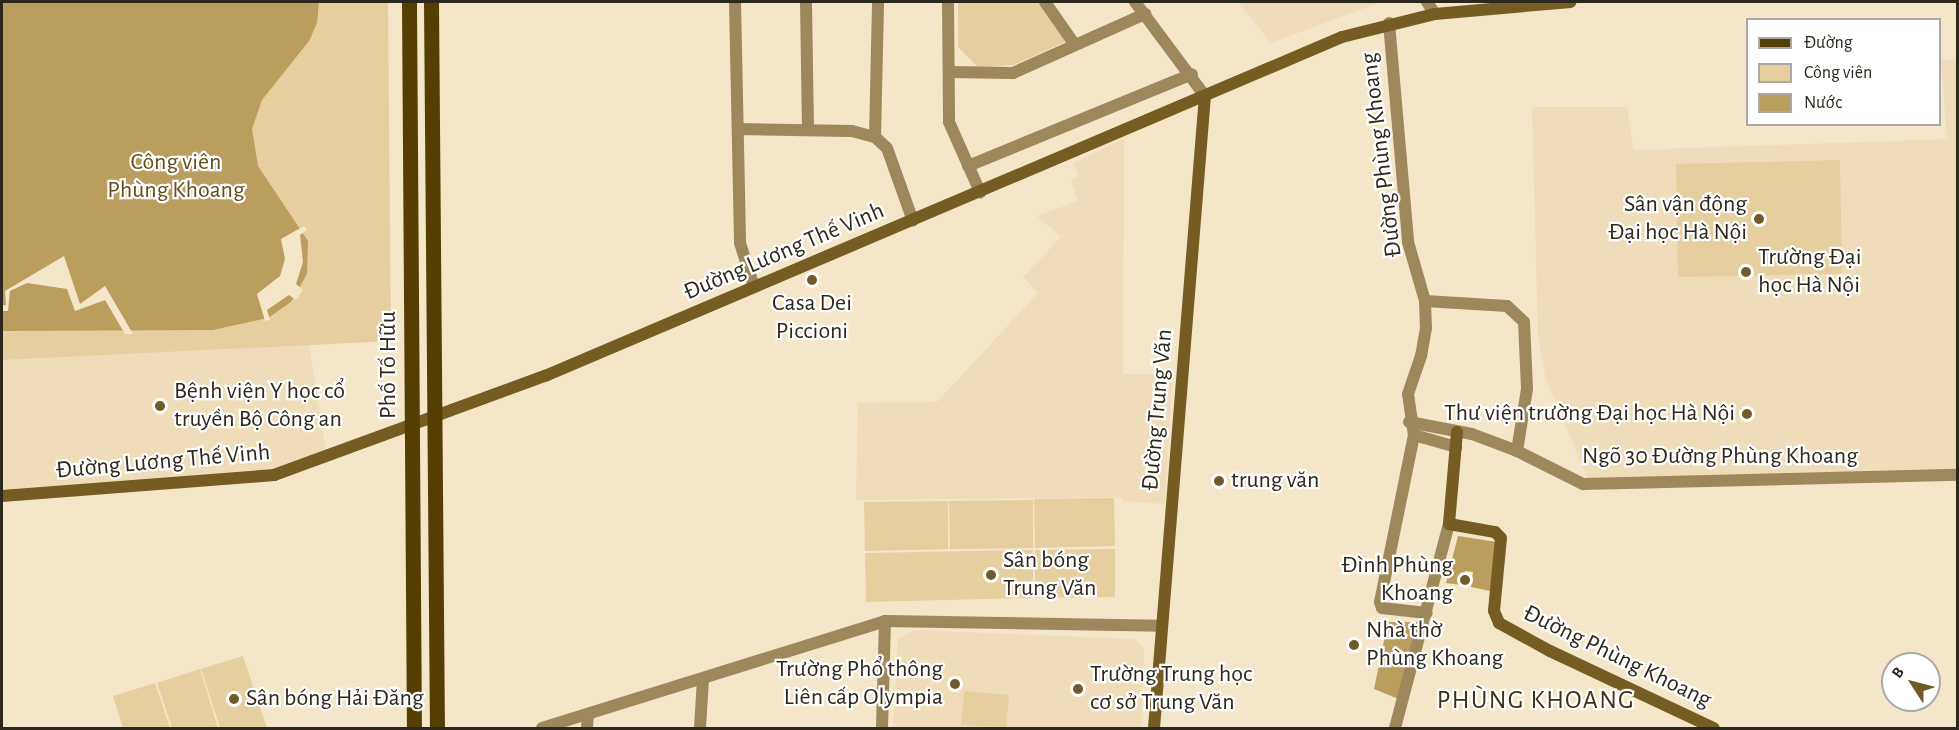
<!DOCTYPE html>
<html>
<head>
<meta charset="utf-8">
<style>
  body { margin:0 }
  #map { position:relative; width:1959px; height:730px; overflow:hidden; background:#f4e6c8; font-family:"Alegreya Sans",sans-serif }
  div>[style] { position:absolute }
  .built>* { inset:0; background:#eeddb8 }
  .green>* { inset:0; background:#e6cf9f }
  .water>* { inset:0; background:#bb9e5e }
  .pier>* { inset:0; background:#f4e6c8 }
  .street>* { height:12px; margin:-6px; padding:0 6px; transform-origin:6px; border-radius:6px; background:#9d885b }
  .secondary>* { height:12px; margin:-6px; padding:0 6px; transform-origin:6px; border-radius:6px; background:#745c22 }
  .primary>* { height:15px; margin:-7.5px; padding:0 7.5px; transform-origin:7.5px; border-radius:7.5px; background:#543e02 }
  .dots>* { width:16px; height:16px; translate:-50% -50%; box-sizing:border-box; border:3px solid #fff; border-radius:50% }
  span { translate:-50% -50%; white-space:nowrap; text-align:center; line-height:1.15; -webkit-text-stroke:4.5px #fff; paint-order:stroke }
  .street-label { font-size:24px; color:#2d281d }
  .park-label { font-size:24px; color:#634e1d }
  .poi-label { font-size:24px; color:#2d281d }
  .right { translate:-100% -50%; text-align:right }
  .left { translate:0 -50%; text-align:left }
  .neighbourhood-label { font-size:26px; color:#3d3219; letter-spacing:1.5px }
  .frame { position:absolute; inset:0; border:3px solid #2d281d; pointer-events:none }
  .legend { position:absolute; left:1746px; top:18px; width:195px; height:108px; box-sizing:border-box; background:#fff; border:2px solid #aba9a5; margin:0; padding:8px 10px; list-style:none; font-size:18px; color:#2d281d }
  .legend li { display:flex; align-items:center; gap:12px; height:30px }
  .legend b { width:30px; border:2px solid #aba9a5 }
  .north { position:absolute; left:1881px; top:652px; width:60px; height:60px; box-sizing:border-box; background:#fff; border:2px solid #aba9a5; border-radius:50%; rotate:306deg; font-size:16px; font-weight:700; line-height:24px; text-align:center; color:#2d281d }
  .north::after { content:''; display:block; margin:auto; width:21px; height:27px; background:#705a2a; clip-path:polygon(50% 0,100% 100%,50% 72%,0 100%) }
</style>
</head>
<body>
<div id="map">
  <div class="built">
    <i style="clip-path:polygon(1238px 2px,1381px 2px,1271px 43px)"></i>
    <i style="clip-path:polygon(1957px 59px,1957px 470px,1588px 479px,1546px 380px,1538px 335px,1532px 107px,1627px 107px,1634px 150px,1947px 139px,1941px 60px)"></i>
    <i style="clip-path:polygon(1124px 138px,1123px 374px,1172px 374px,1165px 504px,1123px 501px,1122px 497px,856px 500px,858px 403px,937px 402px,1038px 293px,1023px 277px,1061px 237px,1037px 216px,1078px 201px,1071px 180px,1078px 176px,1074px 163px)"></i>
    <i style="clip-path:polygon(309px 343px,326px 452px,268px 469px,2px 490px,2px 360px)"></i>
    <i style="clip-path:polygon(914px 630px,1135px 639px,1144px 649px,1141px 728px,893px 728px,898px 639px)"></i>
  </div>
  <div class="green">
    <i style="clip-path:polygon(2px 2px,388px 2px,391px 341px,2px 360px)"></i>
    <i style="clip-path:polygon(958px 2px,1041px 2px,1067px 41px,1013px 65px,978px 67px,958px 47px)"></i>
    <i style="clip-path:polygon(1840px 160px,1842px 274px,1678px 277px,1676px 164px)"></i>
    <i style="clip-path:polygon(1114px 498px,1115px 546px,1035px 548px,1034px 499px)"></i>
    <i style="clip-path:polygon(1033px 500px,1033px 548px,950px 549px,949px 501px)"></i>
    <i style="clip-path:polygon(948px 501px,948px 549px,865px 551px,864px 502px)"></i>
    <i style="clip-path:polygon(1115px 549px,1115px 597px,1035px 598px,1035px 550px)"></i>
    <i style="clip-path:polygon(1033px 550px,1033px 598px,866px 602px,865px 553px)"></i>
    <i style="clip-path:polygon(243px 656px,267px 728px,220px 728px,201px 669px)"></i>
    <i style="clip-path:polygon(200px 669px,218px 728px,172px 728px,157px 683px)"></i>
    <i style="clip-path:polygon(155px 683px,170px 728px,123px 728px,113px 696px)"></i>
    <i style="clip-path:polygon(964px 691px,1009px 695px,1006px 728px,961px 725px)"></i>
  </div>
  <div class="water">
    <i style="clip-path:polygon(2px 2px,319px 2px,317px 23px,309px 41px,262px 100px,252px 129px,258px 166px,308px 241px,307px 274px,291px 302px,268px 318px,213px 330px,2px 331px)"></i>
    <i style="clip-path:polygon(1458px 536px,1497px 542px,1490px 591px,1471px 587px,1473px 572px,1465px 571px,1462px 585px,1446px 583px)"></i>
    <i style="clip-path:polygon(1388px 622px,1422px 622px,1401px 700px,1374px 689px)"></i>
  </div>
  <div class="pier">
    <i style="clip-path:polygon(304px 226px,307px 230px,300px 235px,303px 262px,296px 284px,303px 290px,296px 300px,289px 295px,267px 310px,270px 320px,265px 321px,257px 294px,280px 276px,285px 259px,281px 239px)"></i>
    <i style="clip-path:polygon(64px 256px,80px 304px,105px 286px,133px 334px,125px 334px,105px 300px,75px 311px,67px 289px,27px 283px,10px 291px,8px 311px,2px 311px,2px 305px,6px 305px,5px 291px)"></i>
  </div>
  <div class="street">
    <i style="left:735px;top:2px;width:241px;rotate:88.8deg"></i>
    <i style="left:740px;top:243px;width:46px;rotate:72.3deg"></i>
    <i style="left:806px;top:2px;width:128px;rotate:89.1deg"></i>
    <i style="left:948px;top:2px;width:120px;rotate:89.5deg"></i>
    <i style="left:949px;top:122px;width:77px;rotate:66.1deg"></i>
    <i style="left:1045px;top:2px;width:52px;rotate:55.1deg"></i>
    <i style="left:1135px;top:2px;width:117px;rotate:53.3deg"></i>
    <i style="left:1427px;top:2px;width:14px;rotate:56deg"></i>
    <i style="left:1389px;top:23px;width:220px;rotate:85deg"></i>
    <i style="left:1408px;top:242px;width:61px;rotate:73.9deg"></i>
    <i style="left:1425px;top:301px;width:27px;rotate:88deg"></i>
    <i style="left:1426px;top:328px;width:28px;rotate:100deg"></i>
    <i style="left:1421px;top:356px;width:40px;rotate:108.9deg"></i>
    <i style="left:1408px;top:394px;width:41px;rotate:81.7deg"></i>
    <i style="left:1414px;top:435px;width:170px;rotate:101.5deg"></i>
    <i style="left:1380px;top:602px;width:6px;rotate:72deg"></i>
    <i style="left:1382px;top:608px;width:45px;rotate:6.3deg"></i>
    <i style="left:949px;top:72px;width:64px;rotate:0.9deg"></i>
    <i style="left:1013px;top:73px;width:145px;rotate:-24.1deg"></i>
    <i style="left:738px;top:129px;width:114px;rotate:1deg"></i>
    <i style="left:852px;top:131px;width:24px;rotate:15deg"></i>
    <i style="left:875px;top:137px;width:16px;rotate:43deg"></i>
    <i style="left:887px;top:148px;width:77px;rotate:70.4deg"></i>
    <i style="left:875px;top:137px;width:135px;rotate:-88.7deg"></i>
    <i style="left:968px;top:166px;width:242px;rotate:-22.3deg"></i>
    <i style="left:1425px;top:301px;width:82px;rotate:3.5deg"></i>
    <i style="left:1507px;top:306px;width:23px;rotate:43deg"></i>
    <i style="left:1524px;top:322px;width:67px;rotate:87.4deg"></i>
    <i style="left:1527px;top:389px;width:63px;rotate:99.2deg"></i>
    <i style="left:1409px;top:422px;width:64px;rotate:10.8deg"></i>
    <i style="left:1472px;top:434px;width:48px;rotate:20.7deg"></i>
    <i style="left:1517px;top:451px;width:74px;rotate:26.6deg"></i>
    <i style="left:1583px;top:484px;width:375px;rotate:-1.4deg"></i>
    <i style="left:1414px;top:435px;width:44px;rotate:15.9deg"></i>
    <i style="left:542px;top:728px;width:359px;rotate:-17.3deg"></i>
    <i style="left:885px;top:621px;width:275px;rotate:1deg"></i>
    <i style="left:587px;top:728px;width:13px;rotate:-86deg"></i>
    <i style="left:700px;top:728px;width:49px;rotate:-86.5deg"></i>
    <i style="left:882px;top:728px;width:107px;rotate:-88.4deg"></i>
    <i style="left:1395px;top:728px;width:211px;rotate:-75.2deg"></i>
  </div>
  <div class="secondary">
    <i style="left:1457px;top:432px;width:92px;rotate:95deg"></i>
    <i style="left:1449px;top:524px;width:47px;rotate:9.9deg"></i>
    <i style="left:1495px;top:532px;width:8px;rotate:45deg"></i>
    <i style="left:1501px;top:538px;width:73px;rotate:95.5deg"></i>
    <i style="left:1494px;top:611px;width:13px;rotate:67deg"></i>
    <i style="left:1499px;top:623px;width:58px;rotate:28.8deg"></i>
    <i style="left:1550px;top:651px;width:181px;rotate:25.2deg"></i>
    <i style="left:2px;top:496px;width:273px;rotate:-4.4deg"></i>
    <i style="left:274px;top:475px;width:289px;rotate:-20.1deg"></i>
    <i style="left:545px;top:376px;width:866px;rotate:-23.04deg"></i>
    <i style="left:1342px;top:37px;width:96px;rotate:-13.9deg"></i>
    <i style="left:1435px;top:14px;width:136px;rotate:-5.1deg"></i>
    <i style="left:1154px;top:728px;width:634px;rotate:-85.39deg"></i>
  </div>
  <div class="primary">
    <i style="left:409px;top:2px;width:726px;rotate:89.61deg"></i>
    <i style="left:431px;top:2px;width:726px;rotate:89.53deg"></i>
  </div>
  <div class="dots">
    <i style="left:1759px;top:219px;background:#705a2a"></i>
    <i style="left:1746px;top:272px;background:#705a2a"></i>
    <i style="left:812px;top:280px;background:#705a2a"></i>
    <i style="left:160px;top:406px;background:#705a2a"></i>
    <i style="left:1747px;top:414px;background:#705a2a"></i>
    <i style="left:1219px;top:481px;background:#705a2a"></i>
    <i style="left:991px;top:575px;background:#705a2a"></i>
    <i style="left:1465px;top:580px;background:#705a2a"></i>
    <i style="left:1354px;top:645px;background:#705a2a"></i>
    <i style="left:955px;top:684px;background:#705a2a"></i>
    <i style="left:1078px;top:689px;background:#705a2a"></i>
    <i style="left:234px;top:699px;background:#705a2a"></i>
  </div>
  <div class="street-label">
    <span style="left:1382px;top:155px;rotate:-97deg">Đường Phùng Khoang</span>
    <span style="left:784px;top:252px;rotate:-23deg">Đường Lương Thế Vinh</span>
    <span style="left:389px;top:365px;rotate:-90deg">Phố Tố Hữu</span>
    <span style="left:1158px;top:410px;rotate:-85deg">Đường Trung Văn</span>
    <span style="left:1720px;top:457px">Ngõ 30 Đường Phùng Khoang</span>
    <span style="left:163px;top:462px;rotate:-5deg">Đường Lương Thế Vinh</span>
    <span style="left:1617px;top:657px;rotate:26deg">Đường Phùng Khoang</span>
  </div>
  <div class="park-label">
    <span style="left:176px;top:177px">Công viên<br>Phùng Khoang</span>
  </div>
  <div class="poi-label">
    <span class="right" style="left:1747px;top:219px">Sân vận động<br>Đại học Hà Nội</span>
    <span class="left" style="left:1758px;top:272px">Trường Đại<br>học Hà Nội</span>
    <span style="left:812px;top:318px">Casa Dei<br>Piccioni</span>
    <span class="left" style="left:174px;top:406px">Bệnh viện Y học cổ<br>truyền Bộ Công an</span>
    <span class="right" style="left:1735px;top:414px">Thư viện trường Đại học Hà Nội</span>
    <span class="left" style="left:1231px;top:481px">trung văn</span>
    <span class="left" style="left:1003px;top:575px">Sân bóng<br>Trung Văn</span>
    <span class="right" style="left:1453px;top:580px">Đình Phùng<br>Khoang</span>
    <span class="left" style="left:1366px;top:645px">Nhà thờ<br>Phùng Khoang</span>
    <span class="right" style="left:943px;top:684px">Trường Phổ thông<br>Liên cấp Olympia</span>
    <span class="left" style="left:1090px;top:689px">Trường Trung học<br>cơ sở Trung Văn</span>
    <span class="left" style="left:246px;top:699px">Sân bóng Hải Đăng</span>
  </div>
  <div class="neighbourhood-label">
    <span style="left:1536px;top:701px">PHÙNG KHOANG</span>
  </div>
  <div class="frame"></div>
  <ul class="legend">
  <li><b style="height:8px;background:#543e02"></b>Đường</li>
  <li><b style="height:16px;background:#e6cf9f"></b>Công viên</li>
  <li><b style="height:16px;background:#bb9e5e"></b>Nước</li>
  </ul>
  <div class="north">B</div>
</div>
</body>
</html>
